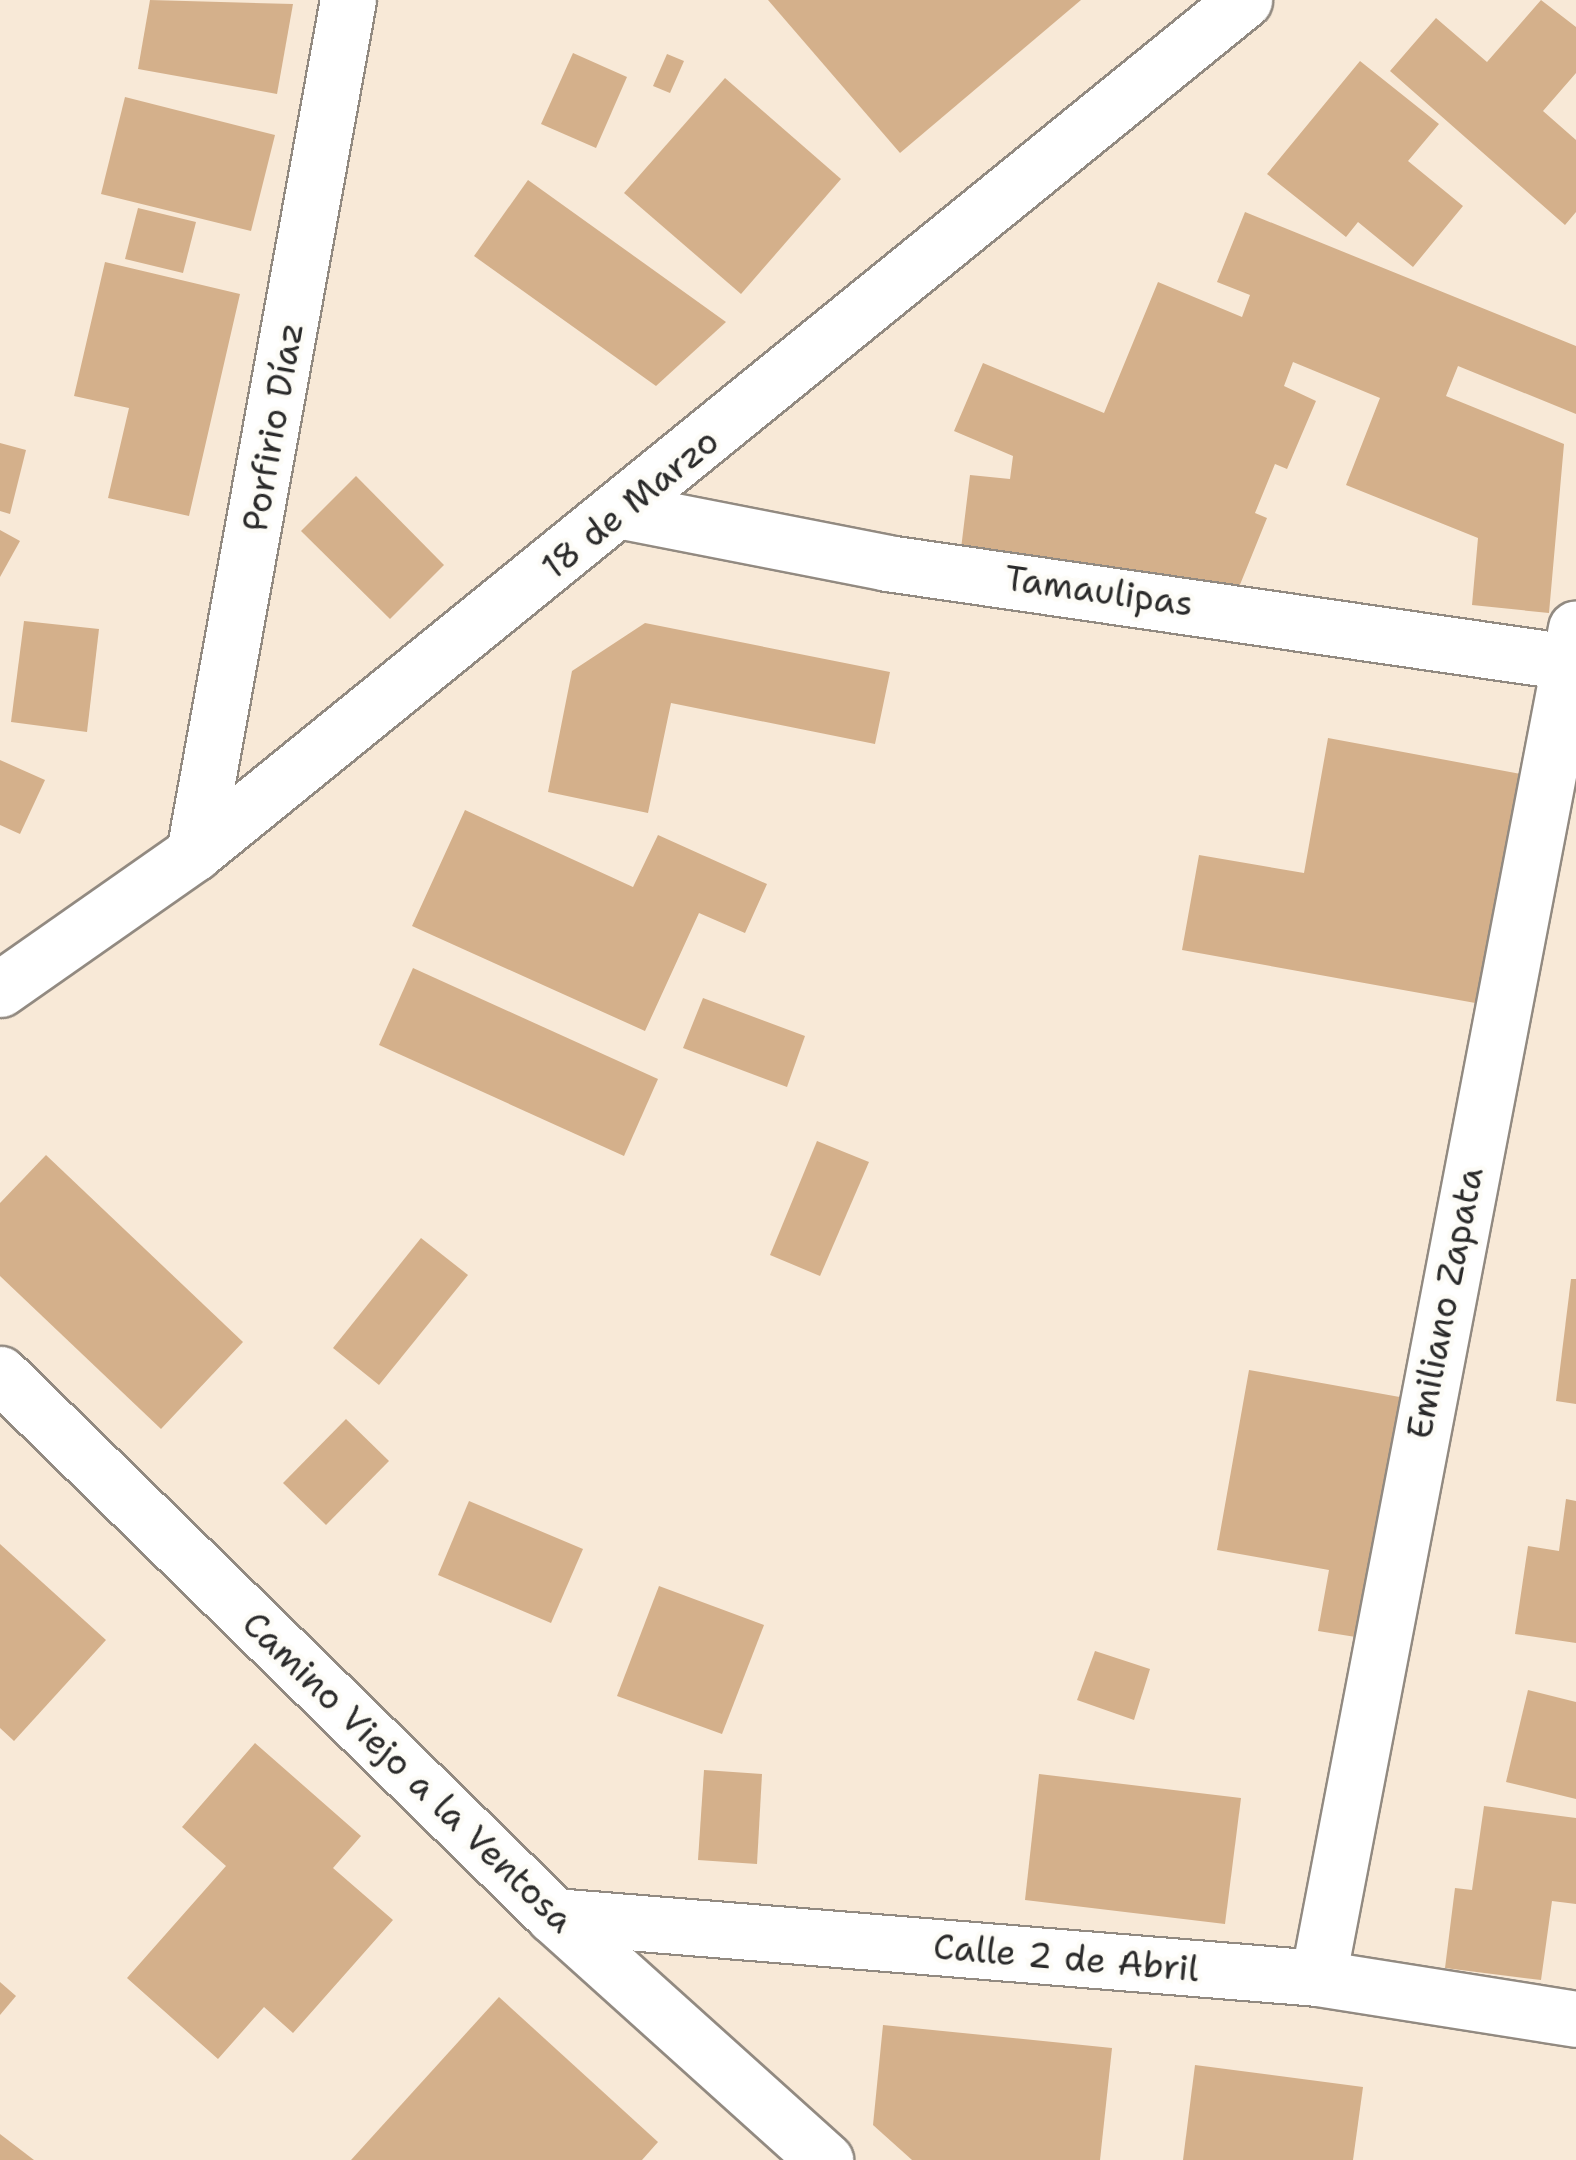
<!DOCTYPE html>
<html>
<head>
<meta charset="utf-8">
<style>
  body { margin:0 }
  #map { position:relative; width:1576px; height:2160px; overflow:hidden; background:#f8e9d7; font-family:"Shantell Sans",sans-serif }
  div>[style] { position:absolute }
  .building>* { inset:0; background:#d4b08b }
  .roads { filter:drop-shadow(2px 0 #928a81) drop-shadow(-2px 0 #928a81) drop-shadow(0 2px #928a81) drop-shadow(0 -2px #928a81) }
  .street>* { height:55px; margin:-27.5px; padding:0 27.5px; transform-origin:27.5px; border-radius:27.5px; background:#fff }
  .secondary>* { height:55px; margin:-27.5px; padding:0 27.5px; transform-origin:27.5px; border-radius:27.5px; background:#fff }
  span { translate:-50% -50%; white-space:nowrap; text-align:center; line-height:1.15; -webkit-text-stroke:9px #fdfcf7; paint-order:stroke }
  .street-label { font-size:35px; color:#2b2b2b }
</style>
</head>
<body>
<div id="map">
  <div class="building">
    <i style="clip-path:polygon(150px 0,293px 4px,277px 94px,138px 69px)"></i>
    <i style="clip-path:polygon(768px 0,1081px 0,900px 153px)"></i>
    <i style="clip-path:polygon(1541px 0,1576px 27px,1576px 73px,1543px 111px,1576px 140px,1576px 212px,1565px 225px,1390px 71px,1436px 18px,1487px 62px)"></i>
    <i style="clip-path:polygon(573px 53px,627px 77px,596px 148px,541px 124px)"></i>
    <i style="clip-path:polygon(667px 54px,684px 61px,670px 93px,653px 86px)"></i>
    <i style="clip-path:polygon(1360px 61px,1439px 124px,1408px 161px,1463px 206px,1413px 267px,1358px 222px,1346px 237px,1267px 174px)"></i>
    <i style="clip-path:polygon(725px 78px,841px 179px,741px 294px,624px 193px)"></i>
    <i style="clip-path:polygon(125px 97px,275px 135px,251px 231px,101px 194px)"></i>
    <i style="clip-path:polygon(528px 180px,726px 322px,656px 386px,474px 256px)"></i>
    <i style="clip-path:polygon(138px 208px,196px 222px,183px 273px,125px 259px)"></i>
    <i style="clip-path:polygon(1245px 212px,1576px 346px,1576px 414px,1458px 366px,1446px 396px,1564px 444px,1549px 613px,1472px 605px,1478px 538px,1346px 485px,1380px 398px,1293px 362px,1284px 386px,1316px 401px,1287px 469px,1275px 464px,1255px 513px,1267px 518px,1237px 592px,960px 557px,970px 475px,1010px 479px,1013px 456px,954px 431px,983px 363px,1104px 413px,1158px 282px,1242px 317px,1250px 295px,1217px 282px)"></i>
    <i style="clip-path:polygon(105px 262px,240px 294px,189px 516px,108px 498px,129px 408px,74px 396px)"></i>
    <i style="clip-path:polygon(0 443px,26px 450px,10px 514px,0 511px)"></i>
    <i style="clip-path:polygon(356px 476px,444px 565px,390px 619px,301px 531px)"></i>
    <i style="clip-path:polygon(0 530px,20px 541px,0 577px)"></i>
    <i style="clip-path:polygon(24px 621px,99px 629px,87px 732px,11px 722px)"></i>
    <i style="clip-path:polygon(645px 623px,890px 672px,875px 744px,671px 703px,648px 813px,548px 792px,572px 671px)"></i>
    <i style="clip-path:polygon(1328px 738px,1532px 776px,1492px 1006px,1182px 950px,1199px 855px,1304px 873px)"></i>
    <i style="clip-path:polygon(0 760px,45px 780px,20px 834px,0 825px)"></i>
    <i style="clip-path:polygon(465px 810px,633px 887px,658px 835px,767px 884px,745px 933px,699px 913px,645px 1031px,412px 926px)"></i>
    <i style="clip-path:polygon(413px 968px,658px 1079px,624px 1156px,379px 1045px)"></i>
    <i style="clip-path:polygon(703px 998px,805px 1036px,787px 1087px,683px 1048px)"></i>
    <i style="clip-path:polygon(817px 1141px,869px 1162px,820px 1276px,770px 1255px)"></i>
    <i style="clip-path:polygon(46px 1155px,243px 1342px,161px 1429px,0 1276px,0 1203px)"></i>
    <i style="clip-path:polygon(421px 1238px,468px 1275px,379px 1385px,333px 1348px)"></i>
    <i style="clip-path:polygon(1571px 1279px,1576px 1279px,1576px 1404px,1556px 1401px)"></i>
    <i style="clip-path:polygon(1249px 1370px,1422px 1401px,1381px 1641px,1318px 1631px,1329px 1570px,1217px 1550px)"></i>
    <i style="clip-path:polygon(346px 1419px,389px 1461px,326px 1525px,283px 1483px)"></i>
    <i style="clip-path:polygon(1566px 1499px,1576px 1501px,1576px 1643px,1515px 1634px,1528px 1546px,1559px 1551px)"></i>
    <i style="clip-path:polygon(469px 1501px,583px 1549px,551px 1623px,438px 1575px)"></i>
    <i style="clip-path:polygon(0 1544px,106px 1640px,14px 1741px,0 1728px)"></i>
    <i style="clip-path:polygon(659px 1586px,764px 1625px,722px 1734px,617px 1696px)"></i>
    <i style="clip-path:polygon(1095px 1651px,1150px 1669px,1134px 1720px,1077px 1700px)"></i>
    <i style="clip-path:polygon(1528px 1690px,1576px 1702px,1576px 1799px,1506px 1782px)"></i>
    <i style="clip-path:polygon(255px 1743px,361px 1836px,333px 1868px,393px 1920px,293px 2033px,264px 2007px,218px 2059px,127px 1978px,226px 1866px,182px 1827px)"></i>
    <i style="clip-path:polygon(704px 1770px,762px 1774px,757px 1864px,698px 1860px)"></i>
    <i style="clip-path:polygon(1039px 1774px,1241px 1798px,1225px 1924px,1025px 1900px)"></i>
    <i style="clip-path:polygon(1484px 1806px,1576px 1818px,1576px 1904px,1552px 1901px,1541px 1980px,1445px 1968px,1455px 1888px,1472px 1890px)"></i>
    <i style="clip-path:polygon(0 1982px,16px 1996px,0 2015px)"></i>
    <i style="clip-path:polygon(499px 1997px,658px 2142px,642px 2160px,351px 2160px)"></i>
    <i style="clip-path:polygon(883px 2025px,1112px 2048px,1100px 2160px,912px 2160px,873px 2125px)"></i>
    <i style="clip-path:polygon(1195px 2065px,1363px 2087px,1353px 2160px,1183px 2160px)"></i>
    <i style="clip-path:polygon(0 2134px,34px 2160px,0 2160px)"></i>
  </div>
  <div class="roads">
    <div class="street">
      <i style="left:623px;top:511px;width:269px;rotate:11.1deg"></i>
      <i style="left:887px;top:563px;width:696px;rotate:8.26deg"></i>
      <i style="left:194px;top:853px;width:867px;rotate:-79.77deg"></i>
      <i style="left:554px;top:1916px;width:767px;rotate:4.64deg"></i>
      <i style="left:1318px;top:1978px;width:261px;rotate:9deg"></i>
      <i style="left:1318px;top:1978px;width:1374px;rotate:-79.18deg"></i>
    </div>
    <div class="secondary">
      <i style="left:0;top:989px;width:237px;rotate:-35deg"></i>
      <i style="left:194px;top:853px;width:1353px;rotate:-39.09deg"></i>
      <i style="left:0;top:1374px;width:775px;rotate:44.37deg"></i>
      <i style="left:554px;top:1916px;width:365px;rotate:42deg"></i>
    </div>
  </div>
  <div class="street-label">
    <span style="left:273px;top:427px;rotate:-80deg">Porfirio Díaz</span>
    <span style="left:630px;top:504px;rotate:-39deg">18 de Marzo</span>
    <span style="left:1099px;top:591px;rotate:8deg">Tamaulipas</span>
    <span style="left:1445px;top:1303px;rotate:-79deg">Emiliano Zapata</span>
    <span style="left:408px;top:1772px;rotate:44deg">Camino Viejo a la Ventosa</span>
    <span style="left:1066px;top:1958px;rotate:5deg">Calle 2 de Abril</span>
  </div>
</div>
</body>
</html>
